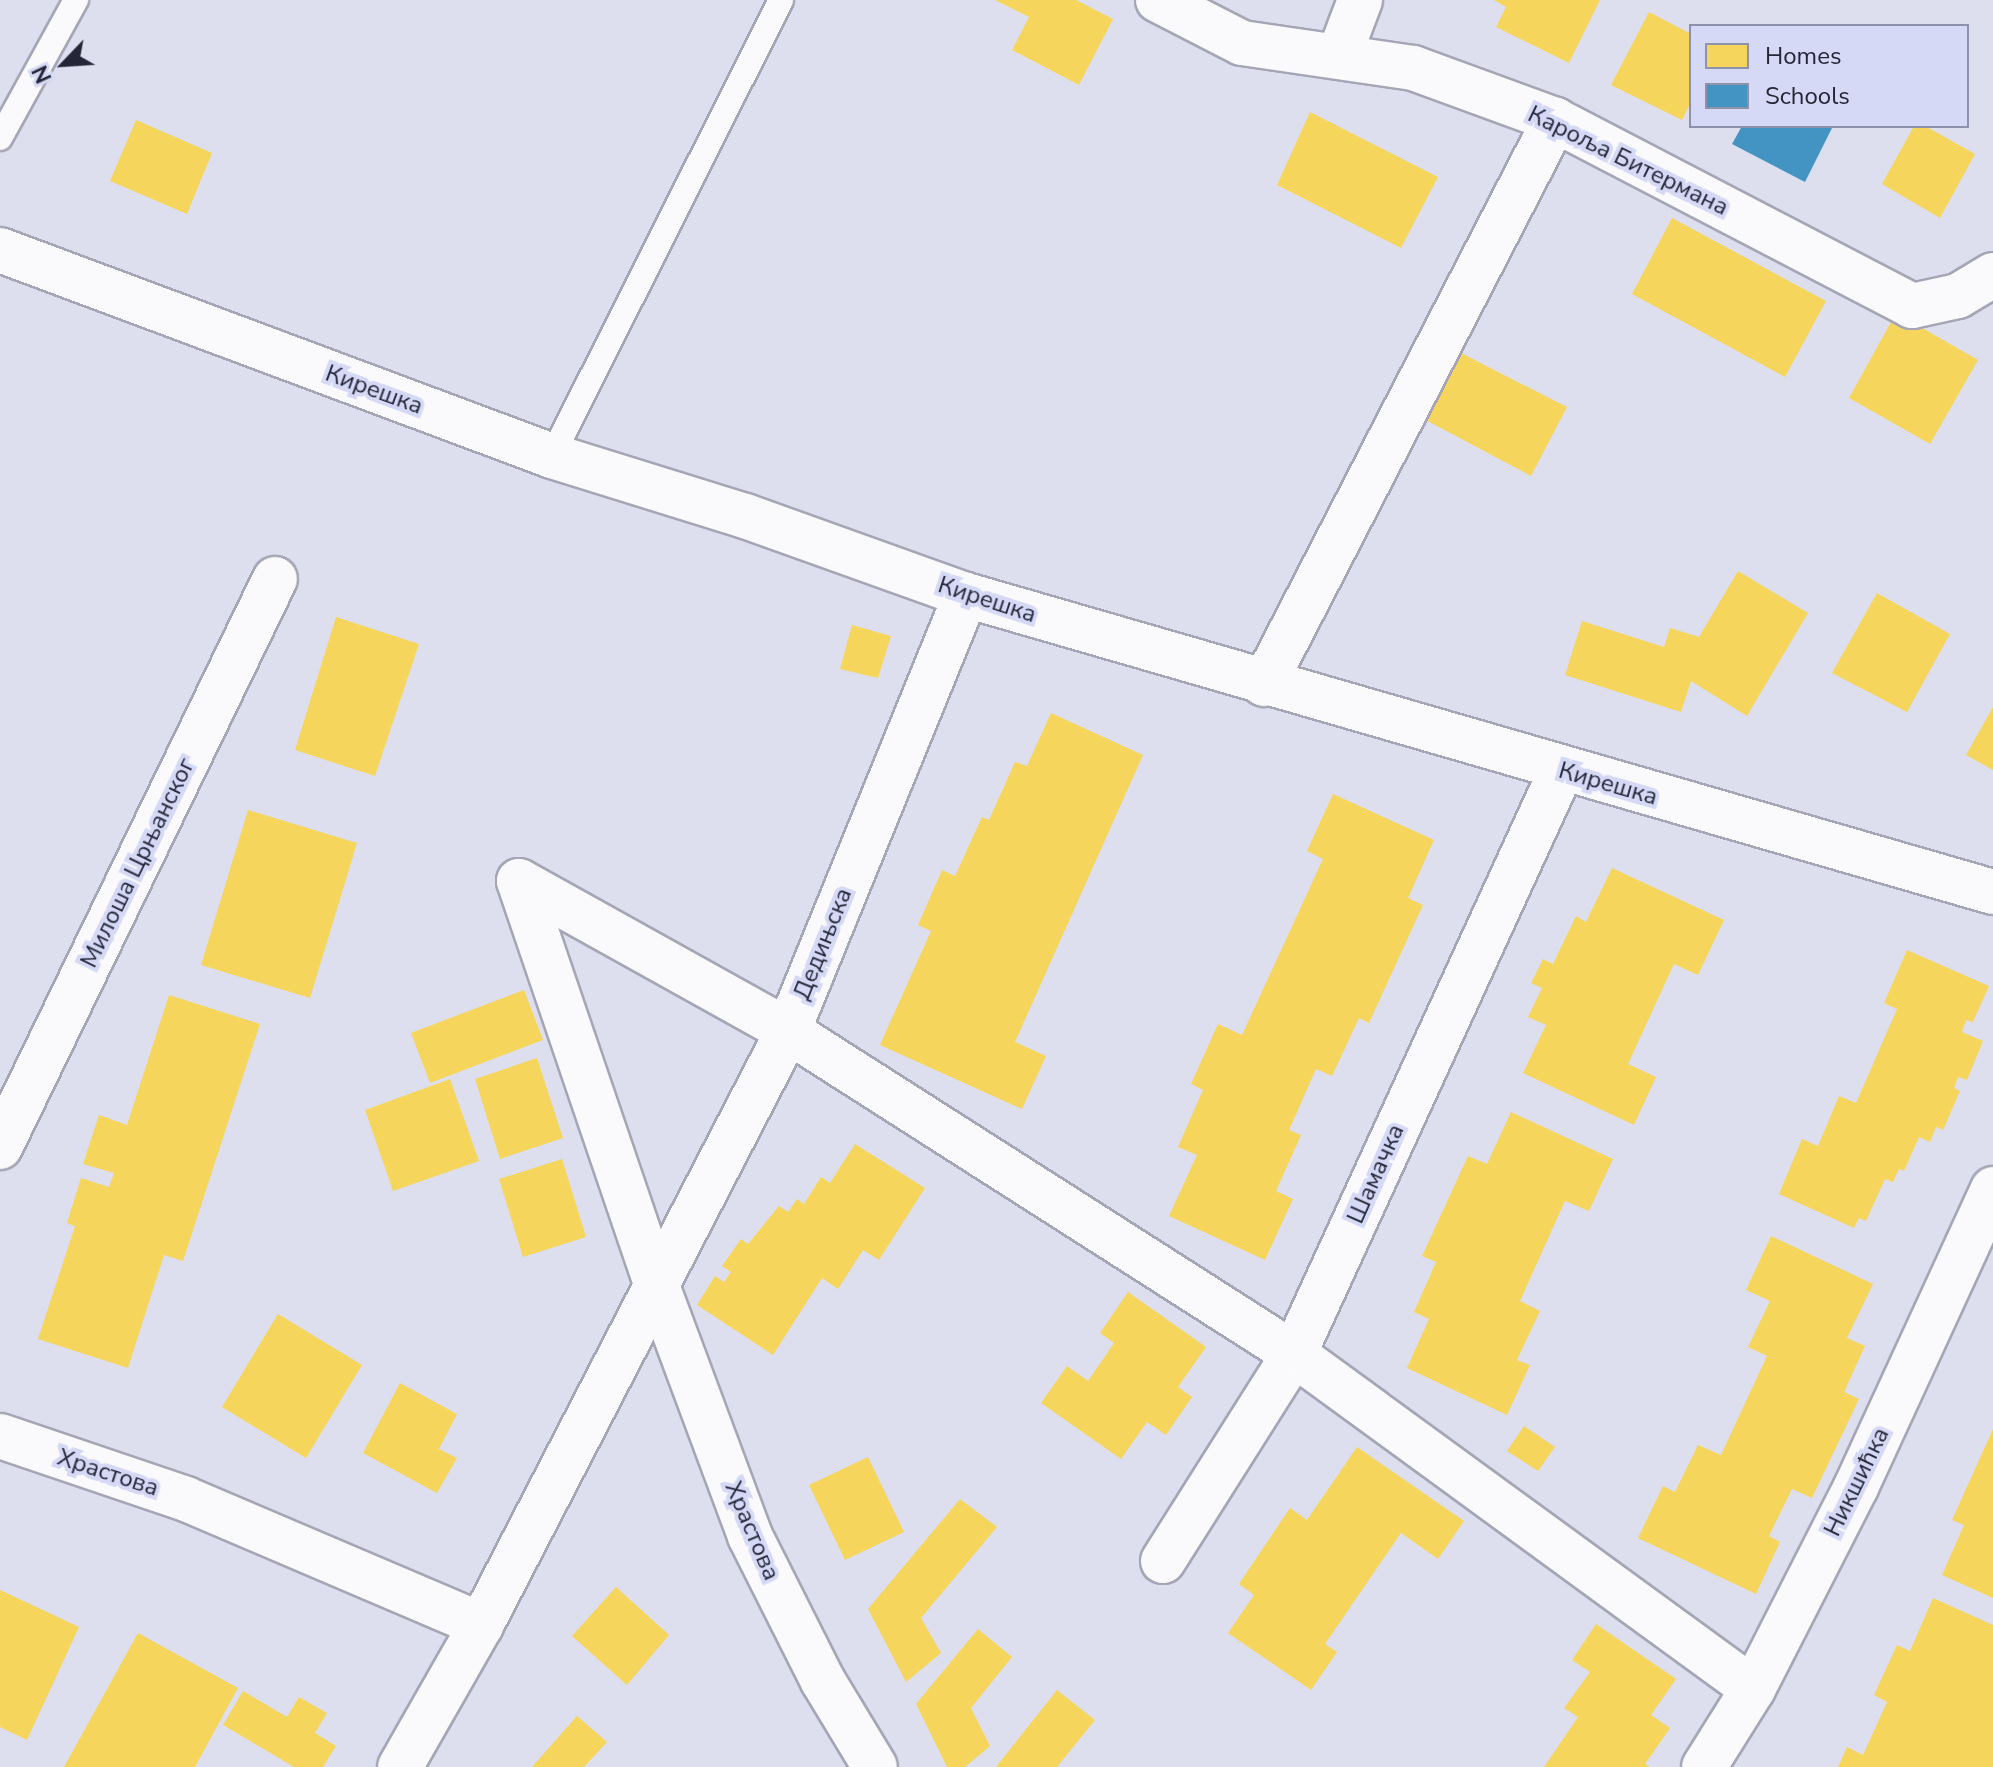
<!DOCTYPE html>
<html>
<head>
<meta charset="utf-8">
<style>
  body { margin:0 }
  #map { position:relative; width:1993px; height:1767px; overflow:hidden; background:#dddfee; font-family:"Nunito Sans",sans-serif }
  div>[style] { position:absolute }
  .homes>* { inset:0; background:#f6d55c }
  .schools>* { inset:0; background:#4393c3 }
  .roads { filter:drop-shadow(2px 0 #a5a6b5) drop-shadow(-2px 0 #a5a6b5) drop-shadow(0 2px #a5a6b5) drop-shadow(0 -2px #a5a6b5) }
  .service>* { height:24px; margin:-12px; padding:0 12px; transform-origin:12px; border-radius:12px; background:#fafafc }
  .minor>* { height:44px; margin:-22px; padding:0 22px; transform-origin:22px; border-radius:22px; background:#fafafc }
  .tertiary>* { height:44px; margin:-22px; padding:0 22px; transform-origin:22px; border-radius:22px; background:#fafafc }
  span { translate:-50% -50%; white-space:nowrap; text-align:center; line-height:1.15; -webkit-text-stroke:8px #d5d9f6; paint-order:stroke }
  .street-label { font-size:24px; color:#242638 }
  .legend { position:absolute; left:1689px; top:24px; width:280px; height:104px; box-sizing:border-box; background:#d5d9f6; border:2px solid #8e91aa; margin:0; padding:10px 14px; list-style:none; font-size:24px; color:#242638 }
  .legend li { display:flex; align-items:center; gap:16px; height:40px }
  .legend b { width:40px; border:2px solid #8e91aa }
  .north { position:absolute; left:24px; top:24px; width:80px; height:80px; -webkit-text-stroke:6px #d5d9f6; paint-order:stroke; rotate:245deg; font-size:22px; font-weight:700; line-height:32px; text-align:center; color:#242638 }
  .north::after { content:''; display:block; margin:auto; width:28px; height:36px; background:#242638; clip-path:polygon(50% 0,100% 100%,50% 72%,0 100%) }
</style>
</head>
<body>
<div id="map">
  <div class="homes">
    <i style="clip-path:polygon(995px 0,1076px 0,1113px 19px,1079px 85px,1012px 50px,1029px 17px)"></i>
    <i style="clip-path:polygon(1494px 0,1600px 0,1569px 63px,1496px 27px,1506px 7px)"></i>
    <i style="clip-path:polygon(1649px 12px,1691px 34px,1691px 102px,1682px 120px,1611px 85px)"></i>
    <i style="clip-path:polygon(1310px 112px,1438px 177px,1401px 248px,1277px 185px)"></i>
    <i style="clip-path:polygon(136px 120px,212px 153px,187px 214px,110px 181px)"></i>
    <i style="clip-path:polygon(1914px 126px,1925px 126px,1975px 154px,1940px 218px,1882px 184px)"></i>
    <i style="clip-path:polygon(1672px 218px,1826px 301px,1785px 377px,1632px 294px)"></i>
    <i style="clip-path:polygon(1896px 313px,1978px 360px,1930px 444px,1849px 398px)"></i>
    <i style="clip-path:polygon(1455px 350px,1567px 407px,1531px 476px,1420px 417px)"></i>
    <i style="clip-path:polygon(1738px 571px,1808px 613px,1747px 716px,1691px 681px,1681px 712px,1565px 675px,1582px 621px,1664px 647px,1670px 628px,1699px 637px)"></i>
    <i style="clip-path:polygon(1877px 593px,1950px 634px,1907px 712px,1832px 673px)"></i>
    <i style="clip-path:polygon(336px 617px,419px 644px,375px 776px,295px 750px)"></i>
    <i style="clip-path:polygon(852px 625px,891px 636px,878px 678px,840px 669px)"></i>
    <i style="clip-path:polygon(1993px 707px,1993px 770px,1966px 755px)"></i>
    <i style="clip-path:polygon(1051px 713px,1143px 755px,1015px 1042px,1046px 1056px,1022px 1109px,880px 1045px,931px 931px,918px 925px,942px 870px,955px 876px,982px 817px,989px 820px,1015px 762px,1027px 766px)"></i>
    <i style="clip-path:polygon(1333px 794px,1434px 840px,1408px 898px,1423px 905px,1369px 1023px,1359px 1018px,1332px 1076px,1316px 1069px,1289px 1130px,1301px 1135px,1276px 1191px,1293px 1199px,1265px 1260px,1169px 1216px,1197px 1155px,1178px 1147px,1203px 1090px,1191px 1084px,1218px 1024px,1242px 1035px,1323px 859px,1307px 851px)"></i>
    <i style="clip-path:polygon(248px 810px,357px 843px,310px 998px,201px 965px)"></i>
    <i style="clip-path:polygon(1612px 868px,1724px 920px,1698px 975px,1674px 964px,1628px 1064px,1656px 1077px,1634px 1125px,1523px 1073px,1546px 1025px,1528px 1017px,1542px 988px,1531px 983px,1543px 959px,1553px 964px,1576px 916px,1586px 922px)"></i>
    <i style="clip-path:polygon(1907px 950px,1989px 986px,1973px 1022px,1966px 1020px,1962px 1032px,1983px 1041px,1967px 1080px,1958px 1077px,1954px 1088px,1960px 1091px,1943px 1130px,1936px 1127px,1930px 1142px,1919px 1137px,1904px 1171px,1899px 1169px,1893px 1182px,1885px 1179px,1866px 1221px,1859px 1218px,1854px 1228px,1779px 1194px,1802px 1139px,1818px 1146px,1839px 1096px,1856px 1103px,1897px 1009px,1884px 1003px)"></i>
    <i style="clip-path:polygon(524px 990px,543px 1040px,430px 1083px,411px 1033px)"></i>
    <i style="clip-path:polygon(169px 995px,260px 1024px,183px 1261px,164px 1255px,128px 1368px,38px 1339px,75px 1226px,67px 1223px,81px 1178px,109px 1187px,114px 1173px,83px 1164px,99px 1115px,127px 1125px)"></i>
    <i style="clip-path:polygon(537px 1058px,563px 1138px,500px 1159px,475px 1079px)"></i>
    <i style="clip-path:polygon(450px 1079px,479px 1161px,393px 1191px,365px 1110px)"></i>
    <i style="clip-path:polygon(1511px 1112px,1613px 1159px,1589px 1211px,1565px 1201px,1520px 1301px,1540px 1311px,1517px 1360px,1530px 1365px,1507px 1415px,1407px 1368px,1429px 1319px,1414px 1312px,1436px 1262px,1422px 1256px,1468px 1156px,1487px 1164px)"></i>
    <i style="clip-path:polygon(855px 1144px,925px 1188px,879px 1260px,863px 1250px,838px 1289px,822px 1278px,773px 1355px,697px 1305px,715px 1276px,724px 1282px,731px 1272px,722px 1266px,741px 1239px,748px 1244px,779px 1206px,788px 1212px,797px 1199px,804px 1204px,821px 1177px,830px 1183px)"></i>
    <i style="clip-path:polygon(562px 1159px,586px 1237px,523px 1257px,499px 1179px)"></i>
    <i style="clip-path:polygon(1771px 1236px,1873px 1284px,1847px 1338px,1865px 1346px,1844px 1392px,1859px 1399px,1812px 1498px,1792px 1489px,1769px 1536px,1780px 1542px,1756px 1594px,1638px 1538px,1663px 1486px,1675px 1492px,1698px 1445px,1721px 1455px,1767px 1356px,1748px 1347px,1770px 1301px,1746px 1290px)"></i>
    <i style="clip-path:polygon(1128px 1292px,1206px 1347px,1178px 1387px,1192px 1397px,1166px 1435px,1147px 1422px,1121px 1459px,1041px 1403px,1067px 1366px,1088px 1381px,1114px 1343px,1100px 1333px)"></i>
    <i style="clip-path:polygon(278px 1314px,362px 1365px,306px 1458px,222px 1407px)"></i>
    <i style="clip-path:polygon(400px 1383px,457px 1414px,439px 1449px,457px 1458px,437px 1493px,363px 1453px)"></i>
    <i style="clip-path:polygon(1524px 1426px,1555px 1447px,1538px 1471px,1507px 1451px)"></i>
    <i style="clip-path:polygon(1993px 1429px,1993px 1598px,1942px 1575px,1964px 1525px,1952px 1520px)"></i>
    <i style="clip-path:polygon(1357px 1447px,1464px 1521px,1438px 1559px,1401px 1533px,1325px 1644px,1337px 1652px,1311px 1690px,1228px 1633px,1254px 1595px,1239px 1584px,1290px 1508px,1307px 1520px)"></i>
    <i style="clip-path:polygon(868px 1457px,904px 1532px,845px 1560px,809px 1485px)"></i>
    <i style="clip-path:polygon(960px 1499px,997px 1527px,921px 1618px,941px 1653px,906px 1682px,868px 1609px)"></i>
    <i style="clip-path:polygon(616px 1587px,669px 1635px,627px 1685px,572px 1636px)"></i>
    <i style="clip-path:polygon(0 1590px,79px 1627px,27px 1740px,0 1727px)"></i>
    <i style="clip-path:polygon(1933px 1598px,1993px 1625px,1993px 1767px,1838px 1767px,1847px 1747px,1863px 1755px,1887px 1702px,1874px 1695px,1897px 1645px,1910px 1651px)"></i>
    <i style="clip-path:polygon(1596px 1624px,1676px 1679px,1651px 1715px,1670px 1728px,1645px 1764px,1650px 1767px,1544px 1767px,1578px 1717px,1564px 1708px,1590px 1672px,1572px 1660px)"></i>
    <i style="clip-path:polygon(978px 1629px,1012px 1657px,971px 1708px,990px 1746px,965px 1767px,947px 1767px,916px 1704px)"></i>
    <i style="clip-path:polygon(138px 1633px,238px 1688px,195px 1767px,64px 1767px)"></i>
    <i style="clip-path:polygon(1057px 1690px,1095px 1720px,1057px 1767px,996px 1767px)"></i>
    <i style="clip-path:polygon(243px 1691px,287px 1717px,299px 1697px,327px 1713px,315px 1733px,336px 1746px,323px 1767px,294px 1767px,223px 1725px)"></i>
    <i style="clip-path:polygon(577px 1716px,607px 1742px,584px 1767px,532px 1767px)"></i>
  </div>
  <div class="schools">
    <i style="clip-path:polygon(1742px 126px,1833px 126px,1805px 182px,1732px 144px)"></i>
  </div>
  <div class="roads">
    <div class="service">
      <i style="left:0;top:138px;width:158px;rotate:-61.2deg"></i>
      <i style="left:552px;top:456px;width:510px;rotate:-63.33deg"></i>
    </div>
    <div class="minor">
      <i style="left:1158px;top:0;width:94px;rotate:27.1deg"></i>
      <i style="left:1242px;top:43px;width:173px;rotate:8.3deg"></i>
      <i style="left:1413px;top:68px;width:151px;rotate:20.1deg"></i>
      <i style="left:1555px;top:120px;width:403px;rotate:27.5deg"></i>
      <i style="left:1912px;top:306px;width:47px;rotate:-12.3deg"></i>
      <i style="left:1958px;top:296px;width:41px;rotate:-31deg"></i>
      <i style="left:1339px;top:56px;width:60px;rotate:-69.4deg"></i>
      <i style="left:1264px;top:684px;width:635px;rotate:-62.71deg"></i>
      <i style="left:519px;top:881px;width:308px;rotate:29.1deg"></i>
      <i style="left:788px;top:1031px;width:600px;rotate:32.55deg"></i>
      <i style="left:1294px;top:1354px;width:568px;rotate:36.12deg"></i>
      <i style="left:519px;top:881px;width:425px;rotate:71.2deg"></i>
      <i style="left:656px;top:1283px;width:270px;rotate:69.6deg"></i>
      <i style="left:750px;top:1536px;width:162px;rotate:63.3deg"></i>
      <i style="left:823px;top:1681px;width:100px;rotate:58.8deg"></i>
      <i style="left:0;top:1147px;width:631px;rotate:-64.17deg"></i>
      <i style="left:0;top:1436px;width:196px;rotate:18.7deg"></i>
      <i style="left:186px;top:1499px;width:321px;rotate:23.1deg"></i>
      <i style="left:1163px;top:1561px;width:245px;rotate:-57.7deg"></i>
      <i style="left:1294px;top:1354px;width:641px;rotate:-65.39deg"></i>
      <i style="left:400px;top:1767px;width:163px;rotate:-60.3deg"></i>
      <i style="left:481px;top:1625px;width:669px;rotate:-62.67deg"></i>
      <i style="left:788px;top:1031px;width:471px;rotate:-67.8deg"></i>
      <i style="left:1704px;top:1767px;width:92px;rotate:-57.9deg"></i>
      <i style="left:1753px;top:1689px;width:227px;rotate:-63deg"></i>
      <i style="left:1856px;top:1487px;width:328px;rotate:-65.3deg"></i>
    </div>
    <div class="tertiary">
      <i style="left:0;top:250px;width:589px;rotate:20.46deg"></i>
      <i style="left:552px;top:456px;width:202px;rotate:17.3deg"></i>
      <i style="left:745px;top:516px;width:235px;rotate:19.7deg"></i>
      <i style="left:966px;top:595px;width:1069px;rotate:16.13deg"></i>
    </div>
  </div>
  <div class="street-label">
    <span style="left:1628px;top:161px;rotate:26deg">Кароља Битермана</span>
    <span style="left:374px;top:390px;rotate:20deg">Кирешка</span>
    <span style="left:987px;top:600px;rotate:18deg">Кирешка</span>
    <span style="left:1608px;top:784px;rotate:16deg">Кирешка</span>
    <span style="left:138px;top:863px;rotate:-64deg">Милоша Црњанског</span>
    <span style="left:823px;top:944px;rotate:-68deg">Дедињска</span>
    <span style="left:1376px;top:1174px;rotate:-66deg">Шамачка</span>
    <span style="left:108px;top:1473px;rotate:18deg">Храстова</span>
    <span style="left:1857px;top:1482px;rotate:-64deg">Никшићка</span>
    <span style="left:752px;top:1531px;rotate:67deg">Храстова</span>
  </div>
  <ul class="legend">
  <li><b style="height:22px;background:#f6d55c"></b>Homes</li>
  <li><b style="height:22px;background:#4393c3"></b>Schools</li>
  </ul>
  <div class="north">N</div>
</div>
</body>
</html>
